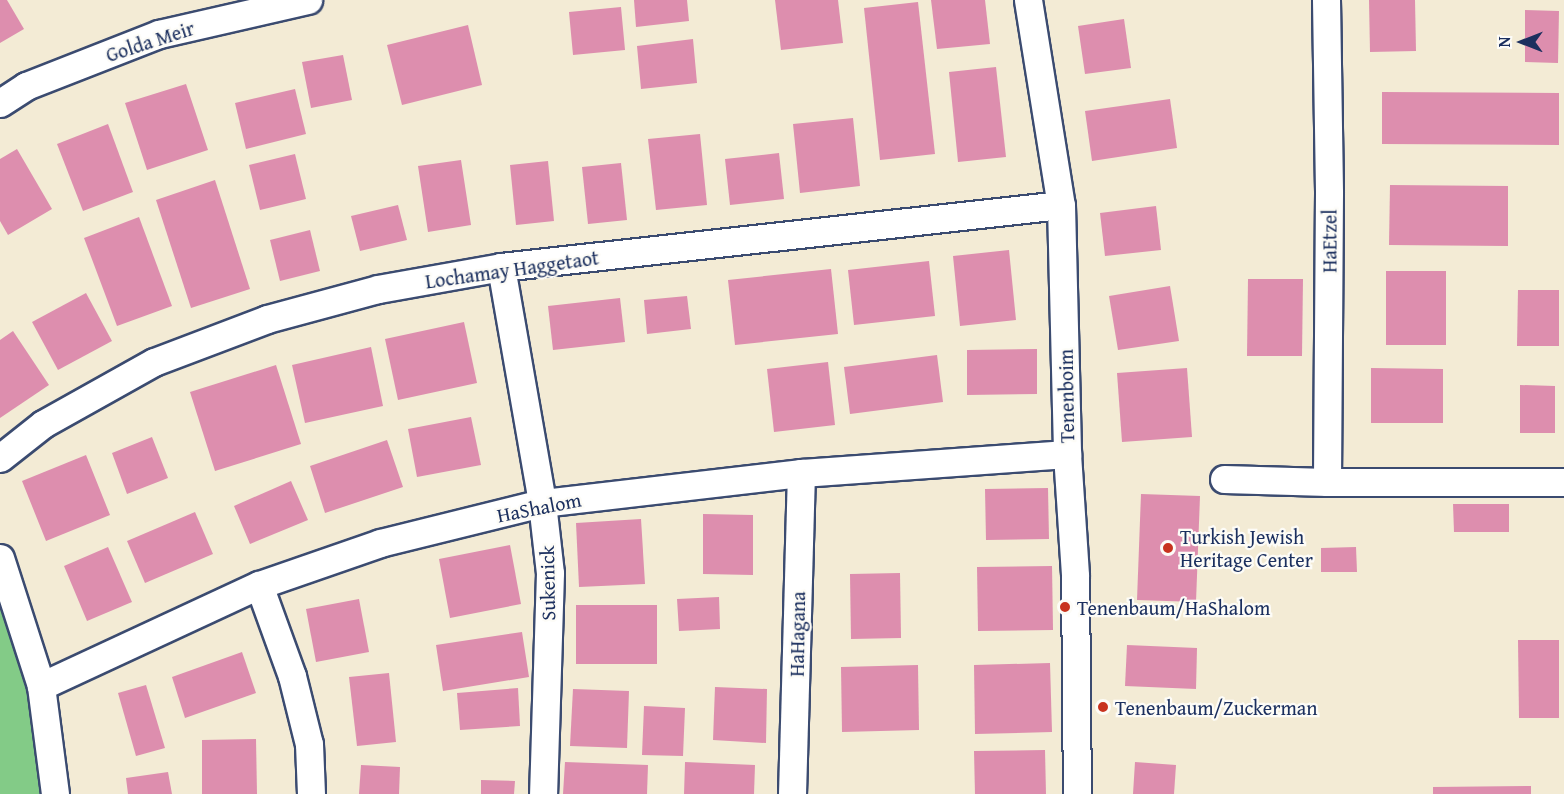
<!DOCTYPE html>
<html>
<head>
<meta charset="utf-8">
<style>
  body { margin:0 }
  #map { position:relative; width:1564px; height:794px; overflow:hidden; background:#f3ebd5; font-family:"Gentium Book Plus",serif }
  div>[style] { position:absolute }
  .green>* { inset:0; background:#83cb87 }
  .building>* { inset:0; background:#dd8eae }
  .roads { filter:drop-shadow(2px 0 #3b4b70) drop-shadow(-2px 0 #3b4b70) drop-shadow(0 2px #3b4b70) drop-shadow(0 -2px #3b4b70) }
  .street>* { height:27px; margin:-13.5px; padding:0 13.5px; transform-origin:13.5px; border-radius:13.5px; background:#fff }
  .dots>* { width:16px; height:16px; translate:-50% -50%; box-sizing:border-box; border:3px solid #fdfcf7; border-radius:50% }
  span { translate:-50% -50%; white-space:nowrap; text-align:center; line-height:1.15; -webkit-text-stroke:4.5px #fdfcf7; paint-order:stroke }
  .street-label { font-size:20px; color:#1b2f5e }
  .poi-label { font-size:20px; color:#1b2f5e }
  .left { translate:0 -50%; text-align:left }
  .north { position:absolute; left:1492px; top:12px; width:60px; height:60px; -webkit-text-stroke:4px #fdfcf7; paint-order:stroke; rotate:270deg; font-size:16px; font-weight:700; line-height:24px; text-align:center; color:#1b2f5e }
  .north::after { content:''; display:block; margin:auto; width:21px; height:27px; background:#1b2f5e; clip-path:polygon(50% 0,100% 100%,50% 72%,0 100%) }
</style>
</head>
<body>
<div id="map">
  <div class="green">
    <i style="clip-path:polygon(0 563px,41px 686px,46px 794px,0 794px)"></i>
  </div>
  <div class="building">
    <i style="clip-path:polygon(0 0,7px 0,24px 29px,0 43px)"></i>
    <i style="clip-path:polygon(634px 0,687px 0,689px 21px,636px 27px)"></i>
    <i style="clip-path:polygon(775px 0,838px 0,843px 43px,781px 50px)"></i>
    <i style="clip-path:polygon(931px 0,985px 0,990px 44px,937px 49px)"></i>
    <i style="clip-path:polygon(1369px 0,1415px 0,1416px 51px,1370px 52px)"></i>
    <i style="clip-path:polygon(918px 2px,935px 154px,880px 160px,864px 8px)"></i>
    <i style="clip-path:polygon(621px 7px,625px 50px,573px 55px,569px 12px)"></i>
    <i style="clip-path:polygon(1525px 10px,1559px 11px,1558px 63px,1525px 62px)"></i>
    <i style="clip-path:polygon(1124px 19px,1131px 68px,1085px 74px,1078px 26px)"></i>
    <i style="clip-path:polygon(468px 25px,482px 85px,402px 105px,387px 45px)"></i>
    <i style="clip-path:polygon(693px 39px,697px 83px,641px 89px,637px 46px)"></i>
    <i style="clip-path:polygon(343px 55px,352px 100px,311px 108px,302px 62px)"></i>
    <i style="clip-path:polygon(996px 67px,1006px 157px,958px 162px,949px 72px)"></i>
    <i style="clip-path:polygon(186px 84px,208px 150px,147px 170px,125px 103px)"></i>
    <i style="clip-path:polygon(295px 89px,306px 134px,246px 149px,235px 103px)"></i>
    <i style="clip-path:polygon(1382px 92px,1559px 93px,1559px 145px,1382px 144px)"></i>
    <i style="clip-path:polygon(1170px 99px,1177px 148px,1092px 161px,1085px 111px)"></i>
    <i style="clip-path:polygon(853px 118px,860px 186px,800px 193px,793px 124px)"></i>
    <i style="clip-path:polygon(108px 124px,133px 192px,83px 211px,57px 144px)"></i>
    <i style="clip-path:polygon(700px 134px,707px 205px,656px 210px,648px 139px)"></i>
    <i style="clip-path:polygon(17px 149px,52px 209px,8px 235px,0 221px,0 159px)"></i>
    <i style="clip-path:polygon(779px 153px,784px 199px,730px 205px,725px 159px)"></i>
    <i style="clip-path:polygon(295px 154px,306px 199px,260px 210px,249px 165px)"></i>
    <i style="clip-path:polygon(461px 160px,471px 225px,428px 232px,418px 166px)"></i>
    <i style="clip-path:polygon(548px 161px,554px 221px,516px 225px,510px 165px)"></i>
    <i style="clip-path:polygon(621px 163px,627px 220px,588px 224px,582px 167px)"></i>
    <i style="clip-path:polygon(215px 180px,250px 289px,191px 308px,156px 200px)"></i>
    <i style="clip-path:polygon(1390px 185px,1508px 186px,1508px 246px,1389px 245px)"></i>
    <i style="clip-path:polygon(398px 205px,407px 240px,360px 251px,351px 216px)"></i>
    <i style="clip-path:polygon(1156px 206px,1161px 250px,1105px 256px,1100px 213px)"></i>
    <i style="clip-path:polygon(139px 217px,172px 306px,117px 326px,84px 238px)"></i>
    <i style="clip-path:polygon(310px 230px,320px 271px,280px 281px,270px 240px)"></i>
    <i style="clip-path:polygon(1009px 250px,1016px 320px,960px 326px,953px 256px)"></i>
    <i style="clip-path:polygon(929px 261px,935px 316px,854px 325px,848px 270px)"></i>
    <i style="clip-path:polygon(831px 269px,838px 334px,735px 345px,728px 280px)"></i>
    <i style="clip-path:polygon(1386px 271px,1446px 271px,1446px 345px,1386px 345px)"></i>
    <i style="clip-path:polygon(1248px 279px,1303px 279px,1302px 356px,1247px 356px)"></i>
    <i style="clip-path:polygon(1170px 286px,1179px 341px,1118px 350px,1109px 296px)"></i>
    <i style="clip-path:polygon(1518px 290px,1559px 290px,1559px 346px,1517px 346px)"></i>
    <i style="clip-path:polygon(86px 293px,112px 341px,58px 370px,32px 322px)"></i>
    <i style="clip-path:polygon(687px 296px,691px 329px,647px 334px,644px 300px)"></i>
    <i style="clip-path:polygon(620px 298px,625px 342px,553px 350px,548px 306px)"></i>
    <i style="clip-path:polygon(464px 322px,477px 383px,398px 400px,385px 339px)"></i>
    <i style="clip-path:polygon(13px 331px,49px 385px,0 418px,0 340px)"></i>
    <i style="clip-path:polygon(371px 347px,383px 406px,305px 423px,292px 365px)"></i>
    <i style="clip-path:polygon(1037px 349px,1037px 394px,967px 395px,967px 350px)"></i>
    <i style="clip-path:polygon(937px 355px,943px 402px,850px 414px,844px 367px)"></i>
    <i style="clip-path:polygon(828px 362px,835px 425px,774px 432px,767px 369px)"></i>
    <i style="clip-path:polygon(276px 365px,301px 444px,215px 471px,190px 392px)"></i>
    <i style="clip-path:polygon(1187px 368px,1192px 437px,1122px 442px,1117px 373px)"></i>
    <i style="clip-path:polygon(1371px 368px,1443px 369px,1443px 423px,1371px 423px)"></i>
    <i style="clip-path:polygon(1520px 385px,1555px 386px,1555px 433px,1520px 433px)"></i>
    <i style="clip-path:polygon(471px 417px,481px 465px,417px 477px,408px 429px)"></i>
    <i style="clip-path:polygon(152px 437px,168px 478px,127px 494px,112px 453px)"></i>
    <i style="clip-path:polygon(387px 440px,403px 487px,325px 513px,310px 466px)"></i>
    <i style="clip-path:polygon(86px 455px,110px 515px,46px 541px,22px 481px)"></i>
    <i style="clip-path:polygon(291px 481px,308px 520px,250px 544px,234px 506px)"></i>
    <i style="clip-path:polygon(1048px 488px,1049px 539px,986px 540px,985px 489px)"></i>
    <i style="clip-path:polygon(1141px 494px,1200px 496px,1196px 602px,1137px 600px)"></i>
    <i style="clip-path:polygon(1453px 504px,1509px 504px,1509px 532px,1454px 532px)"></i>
    <i style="clip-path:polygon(195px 512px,213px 554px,145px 583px,127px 541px)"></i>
    <i style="clip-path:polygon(703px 514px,753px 515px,753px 575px,703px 574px)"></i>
    <i style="clip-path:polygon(641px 519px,645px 584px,579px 587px,576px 523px)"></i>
    <i style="clip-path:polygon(510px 545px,521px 604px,450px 618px,439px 559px)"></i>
    <i style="clip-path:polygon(108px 547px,132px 602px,87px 621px,64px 566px)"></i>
    <i style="clip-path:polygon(1356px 547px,1357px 572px,1321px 572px,1321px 548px)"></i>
    <i style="clip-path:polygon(1052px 566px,1053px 630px,978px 631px,977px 567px)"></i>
    <i style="clip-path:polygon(900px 573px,901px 638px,851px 639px,850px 574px)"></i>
    <i style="clip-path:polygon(719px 597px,720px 629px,679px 631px,677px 599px)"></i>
    <i style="clip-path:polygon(359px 599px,369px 652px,316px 662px,306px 609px)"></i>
    <i style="clip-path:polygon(576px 605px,657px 605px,657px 664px,576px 664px)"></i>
    <i style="clip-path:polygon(522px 632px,529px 677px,443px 691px,436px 645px)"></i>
    <i style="clip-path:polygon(1518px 640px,1559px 640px,1559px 718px,1519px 718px)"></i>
    <i style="clip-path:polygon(1127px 645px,1197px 648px,1196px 689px,1125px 686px)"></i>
    <i style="clip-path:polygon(242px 652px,256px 693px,185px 718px,172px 677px)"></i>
    <i style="clip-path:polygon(1050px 663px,1052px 732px,975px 734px,974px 665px)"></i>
    <i style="clip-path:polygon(918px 665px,919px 730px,842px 732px,841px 667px)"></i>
    <i style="clip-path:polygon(389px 673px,396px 742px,357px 746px,349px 677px)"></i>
    <i style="clip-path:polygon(146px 685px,165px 748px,136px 756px,118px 693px)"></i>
    <i style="clip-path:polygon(715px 687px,767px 689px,766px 743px,713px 740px)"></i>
    <i style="clip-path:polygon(518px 688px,520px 726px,460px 730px,457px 693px)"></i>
    <i style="clip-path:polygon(573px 689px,629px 691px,627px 748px,570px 746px)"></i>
    <i style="clip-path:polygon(644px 706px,685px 708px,683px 756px,642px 755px)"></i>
    <i style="clip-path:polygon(256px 739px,257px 794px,202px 794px,202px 740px)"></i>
    <i style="clip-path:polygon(1045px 750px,1046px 794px,975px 794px,974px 751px)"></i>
    <i style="clip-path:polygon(565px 762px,648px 765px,647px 794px,563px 794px)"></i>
    <i style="clip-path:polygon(685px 762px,755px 765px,754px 794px,684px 794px)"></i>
    <i style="clip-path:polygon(1135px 762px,1176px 765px,1174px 794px,1133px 794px)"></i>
    <i style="clip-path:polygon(361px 765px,400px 767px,399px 794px,359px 794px)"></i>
    <i style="clip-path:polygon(168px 772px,172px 794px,128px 794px,126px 778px)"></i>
    <i style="clip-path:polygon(481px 780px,515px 781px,514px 794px,481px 794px)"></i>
    <i style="clip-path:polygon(1531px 786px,1531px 794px,1433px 794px,1433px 787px)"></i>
  </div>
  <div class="roads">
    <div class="street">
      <i style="left:1028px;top:0;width:208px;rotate:80.9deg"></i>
      <i style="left:1061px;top:205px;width:249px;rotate:88.6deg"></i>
      <i style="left:1067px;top:454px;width:122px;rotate:86.2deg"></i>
      <i style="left:1075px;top:576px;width:218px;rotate:89.5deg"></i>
      <i style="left:1326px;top:0;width:193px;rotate:89.1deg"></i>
      <i style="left:1329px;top:193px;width:289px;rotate:90.4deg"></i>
      <i style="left:0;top:103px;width:31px;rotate:-33deg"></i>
      <i style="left:26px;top:86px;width:143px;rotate:-21.4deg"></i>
      <i style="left:159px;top:34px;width:153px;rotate:-12.9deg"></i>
      <i style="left:501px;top:267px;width:240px;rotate:80.1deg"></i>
      <i style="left:542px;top:503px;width:70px;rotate:83.5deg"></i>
      <i style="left:550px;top:573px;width:221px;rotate:91.8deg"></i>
      <i style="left:0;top:458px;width:55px;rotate:-38.3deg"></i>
      <i style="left:43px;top:424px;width:127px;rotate:-29.2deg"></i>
      <i style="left:154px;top:362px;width:121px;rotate:-20.8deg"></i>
      <i style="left:267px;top:319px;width:115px;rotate:-15.1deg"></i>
      <i style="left:378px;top:289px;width:125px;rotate:-10.1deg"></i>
      <i style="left:501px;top:267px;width:563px;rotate:-6.32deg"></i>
      <i style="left:1224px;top:479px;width:103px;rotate:1.7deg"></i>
      <i style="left:1327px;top:482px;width:237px"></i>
      <i style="left:0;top:558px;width:134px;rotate:72.2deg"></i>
      <i style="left:41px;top:686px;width:109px;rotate:82.6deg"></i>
      <i style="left:259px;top:585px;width:97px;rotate:70.1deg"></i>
      <i style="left:292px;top:676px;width:70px;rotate:76deg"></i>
      <i style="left:309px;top:744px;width:50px;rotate:87.7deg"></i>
      <i style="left:41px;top:686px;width:240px;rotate:-24.9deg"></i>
      <i style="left:259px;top:585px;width:128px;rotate:-19.1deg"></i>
      <i style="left:380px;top:543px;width:167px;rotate:-13.9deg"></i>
      <i style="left:542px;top:503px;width:261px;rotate:-6.6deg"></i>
      <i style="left:801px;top:473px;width:267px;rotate:-4.1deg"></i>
      <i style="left:792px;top:794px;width:321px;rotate:-88.4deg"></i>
    </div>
  </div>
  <div class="dots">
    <i style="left:1168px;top:548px;background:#c8321e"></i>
    <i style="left:1065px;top:607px;background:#c8321e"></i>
    <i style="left:1103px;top:707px;background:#c8321e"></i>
  </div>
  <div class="street-label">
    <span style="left:150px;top:41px;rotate:-18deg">Golda Meir</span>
    <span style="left:1329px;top:241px;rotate:-90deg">HaEtzel</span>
    <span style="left:512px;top:269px;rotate:-8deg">Lochamay Haggetaot</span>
    <span style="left:1066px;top:396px;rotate:-91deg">Tenenboim</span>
    <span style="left:539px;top:507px;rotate:-11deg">HaShalom</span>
    <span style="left:547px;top:583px;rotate:-91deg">Sukenick</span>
    <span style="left:797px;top:634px;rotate:-89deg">HaHagana</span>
  </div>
  <div class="poi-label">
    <span class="left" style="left:1180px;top:548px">Turkish Jewish<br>Heritage Center</span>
    <span class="left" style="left:1077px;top:607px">Tenenbaum/HaShalom</span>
    <span class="left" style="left:1115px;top:707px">Tenenbaum/Zuckerman</span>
  </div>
  <div class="north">N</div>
</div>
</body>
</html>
